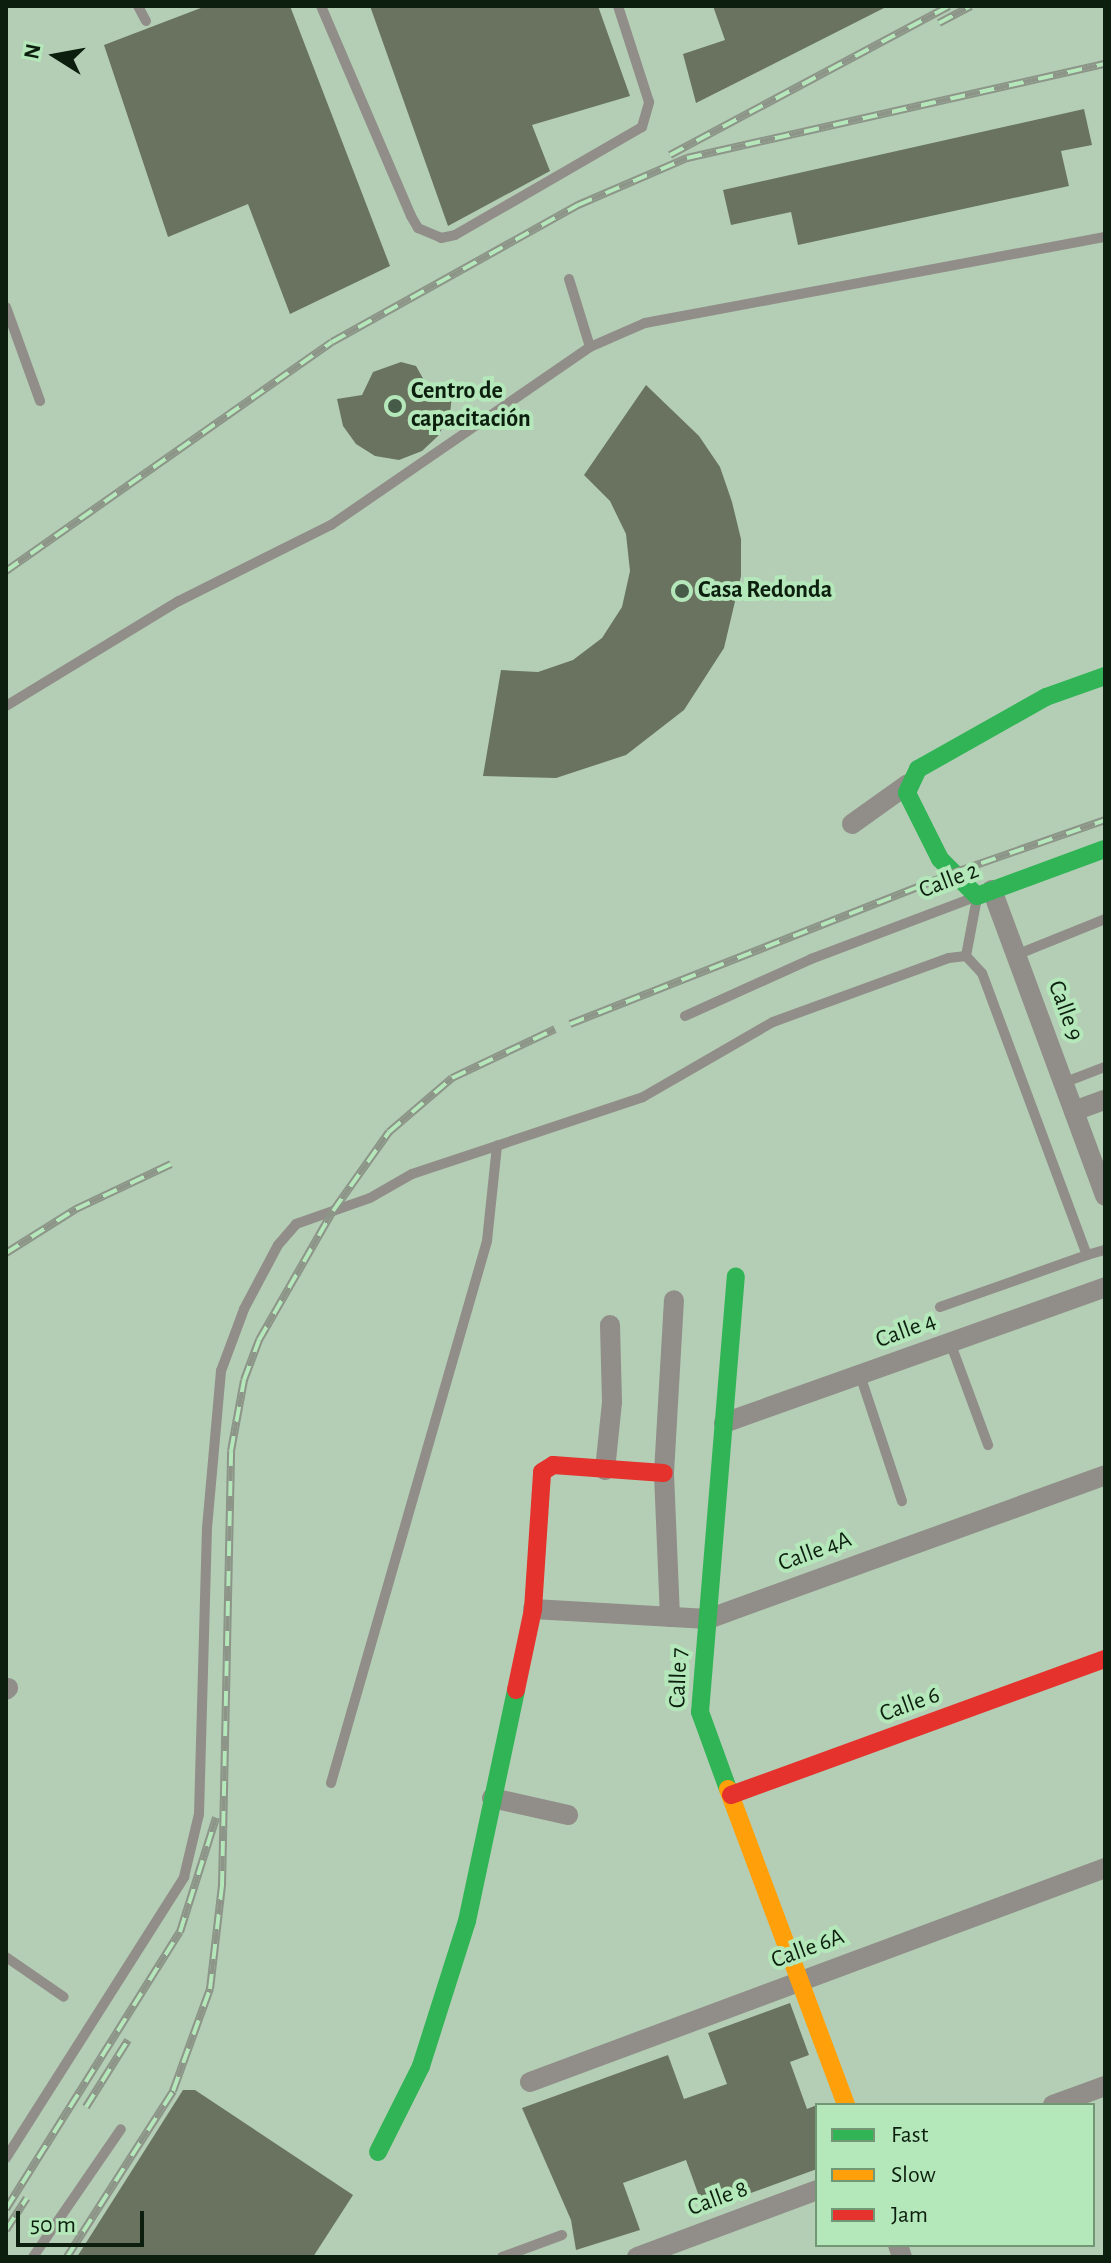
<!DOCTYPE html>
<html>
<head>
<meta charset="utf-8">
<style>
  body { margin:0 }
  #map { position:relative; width:1111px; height:2263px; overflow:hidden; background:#b3ceb5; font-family:"Alegreya Sans",sans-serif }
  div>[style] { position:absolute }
  .building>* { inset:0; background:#6a735f }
  .lane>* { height:10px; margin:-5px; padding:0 5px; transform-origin:5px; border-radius:5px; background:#918d88 }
  .street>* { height:20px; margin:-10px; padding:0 10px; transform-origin:10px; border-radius:10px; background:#918d88 }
  .fast>* { height:18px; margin:-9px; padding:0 9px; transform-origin:9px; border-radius:9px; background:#30b455 }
  .slow>* { height:18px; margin:-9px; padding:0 9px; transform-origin:9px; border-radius:9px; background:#ff9f0a }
  .jam>* { height:18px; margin:-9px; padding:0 9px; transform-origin:9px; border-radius:9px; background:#e5322d }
  .rail>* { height:8px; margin-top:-4px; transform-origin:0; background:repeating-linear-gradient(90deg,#b4e7b9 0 15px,#8c9588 0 30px); box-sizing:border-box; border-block:2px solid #8c9588 }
  .dots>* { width:22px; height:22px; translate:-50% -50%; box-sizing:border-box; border:4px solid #b4e7b9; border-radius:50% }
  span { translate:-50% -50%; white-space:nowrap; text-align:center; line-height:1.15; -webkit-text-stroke:8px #b4e7b9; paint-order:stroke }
  .poi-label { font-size:24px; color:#0c1f0e; font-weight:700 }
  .left { translate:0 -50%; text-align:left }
  .street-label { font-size:24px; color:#0c1f0e }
  .frame { position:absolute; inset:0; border:8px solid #0c1f0e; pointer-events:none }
  .legend { position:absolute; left:815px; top:2103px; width:280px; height:144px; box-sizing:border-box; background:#b4e7b9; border:2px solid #719775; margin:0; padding:10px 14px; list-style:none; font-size:24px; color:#0c1f0e }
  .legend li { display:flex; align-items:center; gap:16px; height:40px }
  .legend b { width:40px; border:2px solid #719775 }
  .north { position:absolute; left:16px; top:16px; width:80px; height:80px; -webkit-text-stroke:6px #b4e7b9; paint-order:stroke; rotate:281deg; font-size:22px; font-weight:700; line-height:32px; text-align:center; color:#0c1f0e }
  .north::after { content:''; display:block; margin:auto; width:28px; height:36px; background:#0c1f0e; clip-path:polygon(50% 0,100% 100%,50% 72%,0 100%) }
  .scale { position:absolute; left:16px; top:2211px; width:128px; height:36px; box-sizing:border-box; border:4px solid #0c1f0e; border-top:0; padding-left:10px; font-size:24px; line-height:28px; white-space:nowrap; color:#0c1f0e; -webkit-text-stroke:6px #b4e7b9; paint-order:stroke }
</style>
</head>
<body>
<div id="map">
  <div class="building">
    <i style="clip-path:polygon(206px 6px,290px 6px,390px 266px,290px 314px,248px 204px,168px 237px,104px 45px)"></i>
    <i style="clip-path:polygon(370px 6px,598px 6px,630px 96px,532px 125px,550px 171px,448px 226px)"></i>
    <i style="clip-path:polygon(713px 6px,888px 6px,696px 103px,683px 54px,725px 40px)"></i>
    <i style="clip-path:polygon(1084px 109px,1092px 145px,1061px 151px,1069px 186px,798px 245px,791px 212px,731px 225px,723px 190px)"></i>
    <i style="clip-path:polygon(401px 362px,416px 366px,429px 389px,453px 386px,450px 414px,438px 436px,422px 451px,399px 460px,375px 456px,356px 444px,343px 426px,337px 399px,362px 395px,373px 372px)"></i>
    <i style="clip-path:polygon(646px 385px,699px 436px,720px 467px,732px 502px,741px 539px,741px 576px,724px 648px,684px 710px,626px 755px,556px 778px,483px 776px,501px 670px,538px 672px,573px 660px,602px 638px,622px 607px,630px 571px,626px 534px,610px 501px,584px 475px)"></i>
    <i style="clip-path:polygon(790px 2003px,809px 2055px,790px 2062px,807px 2109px,817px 2105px,817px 2169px,704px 2210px,686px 2160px,623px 2183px,640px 2230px,576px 2250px,571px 2220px,522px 2108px,668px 2055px,684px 2099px,727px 2084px,708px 2033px)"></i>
    <i style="clip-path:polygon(183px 2090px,195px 2090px,353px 2195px,313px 2257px,77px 2257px)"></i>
  </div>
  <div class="lane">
    <i style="left:138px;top:6px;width:17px;rotate:62deg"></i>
    <i style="left:321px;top:6px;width:228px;rotate:66.8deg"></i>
    <i style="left:411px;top:216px;width:14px;rotate:60deg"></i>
    <i style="left:418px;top:228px;width:25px;rotate:23deg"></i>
    <i style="left:441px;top:238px;width:14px;rotate:-12deg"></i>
    <i style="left:455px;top:235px;width:216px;rotate:-30deg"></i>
    <i style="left:642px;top:127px;width:26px;rotate:-74deg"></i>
    <i style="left:649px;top:102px;width:101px;rotate:-107.9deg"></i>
    <i style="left:569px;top:279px;width:71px;rotate:72.8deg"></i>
    <i style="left:6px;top:307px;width:100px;rotate:70.1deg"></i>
    <i style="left:6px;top:706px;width:202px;rotate:-31.3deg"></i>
    <i style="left:179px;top:601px;width:170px;rotate:-26.6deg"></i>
    <i style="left:331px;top:525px;width:314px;rotate:-34.5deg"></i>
    <i style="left:590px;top:347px;width:60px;rotate:-23.6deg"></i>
    <i style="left:645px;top:323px;width:468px;rotate:-10.6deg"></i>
    <i style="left:1016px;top:955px;width:96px;rotate:-22deg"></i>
    <i style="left:966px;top:956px;width:59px;rotate:-79.3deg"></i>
    <i style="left:685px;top:1016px;width:138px;rotate:-24.3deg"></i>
    <i style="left:811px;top:959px;width:175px;rotate:-20.7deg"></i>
    <i style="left:1063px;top:1083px;width:45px;rotate:-20.9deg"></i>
    <i style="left:1087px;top:1255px;width:19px;rotate:-16deg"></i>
    <i style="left:950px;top:1342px;width:110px;rotate:69.7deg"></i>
    <i style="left:860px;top:1375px;width:133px;rotate:71.6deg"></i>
    <i style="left:331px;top:1783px;width:564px;rotate:-73.94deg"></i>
    <i style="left:487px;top:1241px;width:96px;rotate:-84deg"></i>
    <i style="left:6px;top:1957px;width:70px;rotate:34.6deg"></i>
    <i style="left:6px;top:2158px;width:333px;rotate:-57.6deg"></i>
    <i style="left:184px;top:1877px;width:65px;rotate:-76.6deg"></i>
    <i style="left:199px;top:1814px;width:286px;rotate:-88.4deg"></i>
    <i style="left:207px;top:1528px;width:158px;rotate:-84.9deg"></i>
    <i style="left:221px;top:1371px;width:66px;rotate:-69.6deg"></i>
    <i style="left:244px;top:1309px;width:72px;rotate:-62deg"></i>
    <i style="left:278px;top:1245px;width:28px;rotate:-49deg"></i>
    <i style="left:296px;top:1224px;width:78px;rotate:-19.4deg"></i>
    <i style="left:370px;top:1198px;width:48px;rotate:-29.7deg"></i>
    <i style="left:412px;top:1174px;width:243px;rotate:-18.4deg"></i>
    <i style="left:643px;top:1097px;width:150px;rotate:-30deg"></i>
    <i style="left:773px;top:1022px;width:187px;rotate:-20deg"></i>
    <i style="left:949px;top:958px;width:17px;rotate:-7deg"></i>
    <i style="left:966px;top:956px;width:23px;rotate:47deg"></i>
    <i style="left:982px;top:973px;width:301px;rotate:69.6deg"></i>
    <i style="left:1087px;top:1255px;width:156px;rotate:160.5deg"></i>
    <i style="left:33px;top:2257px;width:155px;rotate:-55.5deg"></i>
    <i style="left:502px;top:2257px;width:64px;rotate:-20.1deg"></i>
  </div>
  <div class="street">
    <i style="left:852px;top:824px;width:69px;rotate:-35.5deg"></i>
    <i style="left:992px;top:890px;width:326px;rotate:69.7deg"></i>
    <i style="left:1074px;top:1111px;width:33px;rotate:-20deg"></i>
    <i style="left:724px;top:1423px;width:405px;rotate:-19.6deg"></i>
    <i style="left:605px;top:1470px;width:68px;rotate:-84.1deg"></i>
    <i style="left:612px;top:1402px;width:77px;rotate:-91.5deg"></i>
    <i style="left:533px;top:1609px;width:175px;rotate:3.3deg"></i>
    <i style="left:708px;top:1619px;width:422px;rotate:-19.9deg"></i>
    <i style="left:670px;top:1617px;width:144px;rotate:-92.4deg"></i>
    <i style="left:664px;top:1473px;width:173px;rotate:-86.7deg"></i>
    <i style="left:6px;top:1690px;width:3px;rotate:-45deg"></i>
    <i style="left:492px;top:1798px;width:78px;rotate:12.6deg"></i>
    <i style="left:530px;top:2082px;width:614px;rotate:-20.41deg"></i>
    <i style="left:1053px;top:2105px;width:55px;rotate:-20.1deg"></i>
    <i style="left:898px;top:2245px;width:13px;rotate:72deg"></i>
    <i style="left:637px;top:2257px;width:192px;rotate:-20.4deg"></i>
  </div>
  <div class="fast">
    <i style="left:1105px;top:676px;width:63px;rotate:160.4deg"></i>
    <i style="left:1046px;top:697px;width:147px;rotate:150.6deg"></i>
    <i style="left:918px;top:769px;width:26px;rotate:115deg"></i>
    <i style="left:907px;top:793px;width:74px;rotate:63.4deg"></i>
    <i style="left:940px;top:859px;width:52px;rotate:45deg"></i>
    <i style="left:977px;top:896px;width:136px;rotate:-20.2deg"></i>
    <i style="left:728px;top:1789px;width:82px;rotate:-110deg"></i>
    <i style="left:700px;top:1712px;width:437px;rotate:-85.3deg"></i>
    <i style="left:378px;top:2152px;width:96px;rotate:-63.4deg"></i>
    <i style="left:421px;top:2066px;width:152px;rotate:-72.4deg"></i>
    <i style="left:467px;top:1921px;width:236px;rotate:-78deg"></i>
  </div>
  <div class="slow">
    <i style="left:728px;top:1789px;width:337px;rotate:69.5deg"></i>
  </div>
  <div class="jam">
    <i style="left:516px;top:1690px;width:83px;rotate:-78.1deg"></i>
    <i style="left:533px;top:1609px;width:137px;rotate:-86.2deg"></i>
    <i style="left:542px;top:1472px;width:13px;rotate:-32deg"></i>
    <i style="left:553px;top:1465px;width:111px;rotate:4.1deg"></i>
    <i style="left:731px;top:1795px;width:398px;rotate:-20deg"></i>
  </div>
  <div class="rail">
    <i style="left:939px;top:23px;width:36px;rotate:-28deg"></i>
    <i style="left:670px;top:155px;width:316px;rotate:-28.1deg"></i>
    <i style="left:6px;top:571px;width:398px;rotate:-35.1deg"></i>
    <i style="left:332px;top:342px;width:282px;rotate:-29.1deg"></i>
    <i style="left:578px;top:205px;width:119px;rotate:-23.3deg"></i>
    <i style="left:687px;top:158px;width:428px;rotate:-12.7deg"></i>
    <i style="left:570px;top:1024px;width:412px;rotate:-21.5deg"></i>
    <i style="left:953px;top:873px;width:161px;rotate:-19.2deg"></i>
    <i style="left:6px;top:1253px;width:83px;rotate:-32.2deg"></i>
    <i style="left:76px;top:1209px;width:105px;rotate:-25.3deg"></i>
    <i style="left:86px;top:2107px;width:79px;rotate:-57.9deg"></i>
    <i style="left:6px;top:2209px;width:327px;rotate:-57.9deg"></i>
    <i style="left:180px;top:1932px;width:120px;rotate:-72.5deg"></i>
    <i style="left:6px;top:2230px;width:38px;rotate:-57deg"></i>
    <i style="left:67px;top:2257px;width:197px;rotate:-57.4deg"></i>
    <i style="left:173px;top:2091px;width:109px;rotate:-70.1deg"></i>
    <i style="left:210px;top:1989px;width:104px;rotate:-83.4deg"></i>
    <i style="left:222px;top:1886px;width:435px;rotate:-88.8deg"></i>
    <i style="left:231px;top:1451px;width:72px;rotate:-79.6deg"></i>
    <i style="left:244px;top:1380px;width:43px;rotate:-69.4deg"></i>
    <i style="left:259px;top:1340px;width:149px;rotate:-60.2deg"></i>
    <i style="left:333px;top:1211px;width:97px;rotate:-54.7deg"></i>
    <i style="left:389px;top:1132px;width:83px;rotate:-40.6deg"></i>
    <i style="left:452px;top:1078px;width:114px;rotate:-25.4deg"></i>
  </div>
  <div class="dots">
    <i style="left:395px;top:406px;background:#465c48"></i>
    <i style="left:682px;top:591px;background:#465c48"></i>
  </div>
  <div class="poi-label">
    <span class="left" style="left:411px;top:406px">Centro de<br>capacitación</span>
    <span class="left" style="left:698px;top:591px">Casa Redonda</span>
  </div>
  <div class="street-label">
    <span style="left:949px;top:881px;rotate:-21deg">Calle 2</span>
    <span style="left:1065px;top:1011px;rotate:70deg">Calle 9</span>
    <span style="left:906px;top:1331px;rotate:-20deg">Calle 4</span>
    <span style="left:815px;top:1552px;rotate:-20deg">Calle 4A</span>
    <span style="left:679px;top:1678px;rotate:-88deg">Calle 7</span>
    <span style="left:910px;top:1705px;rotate:-20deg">Calle 6</span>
    <span style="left:808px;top:1949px;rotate:-20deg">Calle 6A</span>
    <span style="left:718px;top:2199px;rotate:-20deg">Calle 8</span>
  </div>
  <div class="frame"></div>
  <ul class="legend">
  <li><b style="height:10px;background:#30b455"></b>Fast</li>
  <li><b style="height:10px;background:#ff9f0a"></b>Slow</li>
  <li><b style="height:10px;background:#e5322d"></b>Jam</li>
  </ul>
  <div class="north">N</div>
  <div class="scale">50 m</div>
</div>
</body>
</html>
